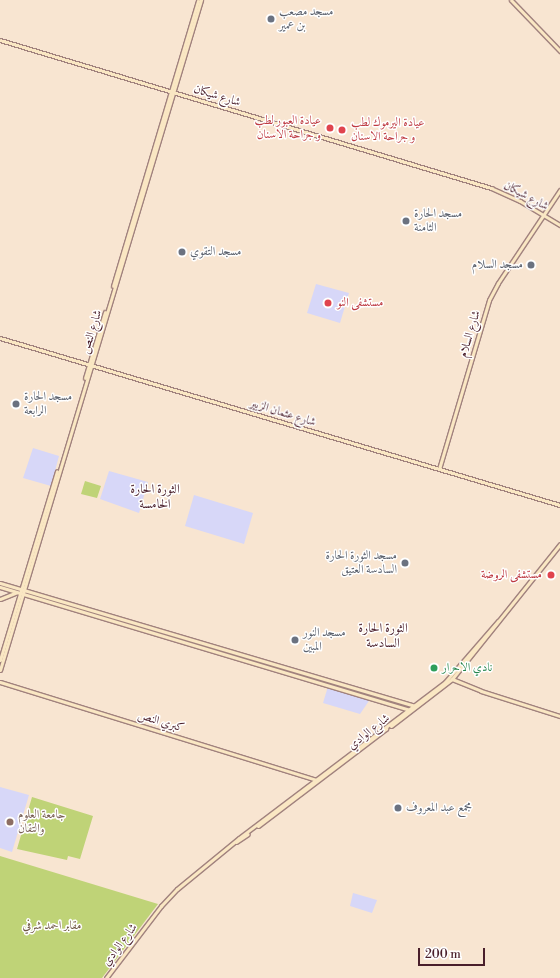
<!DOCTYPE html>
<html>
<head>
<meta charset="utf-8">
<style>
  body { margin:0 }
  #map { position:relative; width:560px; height:978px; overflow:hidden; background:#f8e5d1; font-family:"Libre Bodoni",Amiri,serif }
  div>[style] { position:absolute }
  .built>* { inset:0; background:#d7d7f8 }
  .green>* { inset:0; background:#bfd377 }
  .roads { filter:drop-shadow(1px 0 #a1827e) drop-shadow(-1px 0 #a1827e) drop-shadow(0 1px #a1827e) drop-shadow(0 -1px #a1827e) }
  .secondary>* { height:3px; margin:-1.5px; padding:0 1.5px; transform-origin:1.5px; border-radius:1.5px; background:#fae7c3 }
  .dots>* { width:11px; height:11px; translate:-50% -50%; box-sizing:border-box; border:2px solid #fff; border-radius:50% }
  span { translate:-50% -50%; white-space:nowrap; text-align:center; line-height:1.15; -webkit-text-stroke:3px #fff; paint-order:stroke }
  .worship-label { font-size:12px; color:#5b616d }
  .left { translate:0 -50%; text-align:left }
  .right { translate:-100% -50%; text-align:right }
  .street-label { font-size:12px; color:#4a1f2b }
  .health-label { font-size:12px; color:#be3a42 }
  .leisure-label { font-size:12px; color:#27864d }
  .education-label { font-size:12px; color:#785e54 }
  .park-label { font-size:12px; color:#6d5542 }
  .neighbourhood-label { font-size:13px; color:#4a1f2b }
  .scale { position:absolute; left:418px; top:948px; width:67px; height:18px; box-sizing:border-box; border:2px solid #4a1f2b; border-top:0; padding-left:5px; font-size:12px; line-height:14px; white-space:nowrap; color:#4a1f2b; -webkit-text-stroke:3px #fff; paint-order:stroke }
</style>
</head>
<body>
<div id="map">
  <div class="built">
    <i style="clip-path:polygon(316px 284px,349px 293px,340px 323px,307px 313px)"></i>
    <i style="clip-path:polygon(33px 448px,59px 456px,51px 486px,23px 478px)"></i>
    <i style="clip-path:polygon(109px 471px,148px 482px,139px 513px,100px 499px)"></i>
    <i style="clip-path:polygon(194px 495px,253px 513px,244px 544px,185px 526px)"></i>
    <i style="clip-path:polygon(329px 683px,373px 695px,360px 714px,323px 703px)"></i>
    <i style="clip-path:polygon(0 787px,29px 795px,12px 852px,0 848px)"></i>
    <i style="clip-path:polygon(353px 893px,377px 900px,372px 913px,350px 906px)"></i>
  </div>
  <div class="green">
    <i style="clip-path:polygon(85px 481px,101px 486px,97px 498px,81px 494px)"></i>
    <i style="clip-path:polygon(32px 797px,93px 816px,80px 859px,68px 856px,67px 860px,17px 849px)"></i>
    <i style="clip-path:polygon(0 856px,158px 904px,102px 978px,0 978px)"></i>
  </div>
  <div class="roads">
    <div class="secondary">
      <i style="left:511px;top:0;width:71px;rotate:46.1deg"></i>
      <i style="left:0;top:40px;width:513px;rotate:16.77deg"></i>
      <i style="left:491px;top:188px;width:32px;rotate:24deg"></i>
      <i style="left:520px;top:201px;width:47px;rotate:31deg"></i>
      <i style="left:113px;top:286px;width:298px;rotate:-73.4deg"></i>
      <i style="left:0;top:338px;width:584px;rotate:16.61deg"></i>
      <i style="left:85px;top:378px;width:69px;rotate:-73.1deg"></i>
      <i style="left:439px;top:469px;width:176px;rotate:-73.5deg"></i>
      <i style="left:489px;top:300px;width:19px;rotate:-62deg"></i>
      <i style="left:498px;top:283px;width:112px;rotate:-56.3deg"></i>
      <i style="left:0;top:583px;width:432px;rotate:16.5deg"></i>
      <i style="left:0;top:587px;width:428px;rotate:16.7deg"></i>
      <i style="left:0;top:599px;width:18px;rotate:-22deg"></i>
      <i style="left:0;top:660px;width:197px;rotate:-73.2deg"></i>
      <i style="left:0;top:670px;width:700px;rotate:-73.3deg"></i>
      <i style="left:452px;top:679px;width:31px;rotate:22deg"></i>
      <i style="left:481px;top:691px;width:83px;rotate:17.6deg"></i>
      <i style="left:0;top:682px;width:331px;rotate:17.2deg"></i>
      <i style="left:391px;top:726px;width:77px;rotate:-37.6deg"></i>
      <i style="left:452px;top:679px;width:173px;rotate:-51.3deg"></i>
      <i style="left:258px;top:826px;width:161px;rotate:-37.2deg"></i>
      <i style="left:236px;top:842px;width:14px;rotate:-34deg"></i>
      <i style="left:106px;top:978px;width:91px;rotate:-52.6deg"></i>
      <i style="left:161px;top:906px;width:23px;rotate:-47deg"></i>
      <i style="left:177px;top:889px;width:80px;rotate:-39.4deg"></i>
      <i style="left:239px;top:838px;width:258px;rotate:-37.1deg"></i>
      <i style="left:445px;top:682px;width:81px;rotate:-49deg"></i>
    </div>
  </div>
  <div class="dots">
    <i style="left:271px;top:19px;background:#6b7280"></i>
    <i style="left:330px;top:128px;background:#e0444e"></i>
    <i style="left:342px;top:130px;background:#e0444e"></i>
    <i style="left:406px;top:221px;background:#6b7280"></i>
    <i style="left:182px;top:252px;background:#6b7280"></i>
    <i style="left:531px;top:265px;background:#6b7280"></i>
    <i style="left:328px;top:303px;background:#e0444e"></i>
    <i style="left:16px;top:404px;background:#6b7280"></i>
    <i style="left:405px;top:563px;background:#6b7280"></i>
    <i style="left:551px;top:575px;background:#e0444e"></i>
    <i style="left:295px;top:640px;background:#6b7280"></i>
    <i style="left:434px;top:668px;background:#2e9e5b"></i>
    <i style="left:398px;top:808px;background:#6b7280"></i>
    <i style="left:10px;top:822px;background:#8d6e63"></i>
  </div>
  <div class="worship-label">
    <span class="left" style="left:279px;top:19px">مسجد مصعب<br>بن عمير</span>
    <span class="left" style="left:414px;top:221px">مسجد الحارة<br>الثامنة</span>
    <span class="left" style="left:190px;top:252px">مسجد التقوي</span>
    <span class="right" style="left:523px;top:265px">مسجد السلام</span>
    <span class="left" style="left:24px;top:404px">مسجد الحارة<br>الرابعة</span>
    <span class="right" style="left:397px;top:563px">مسجد الثورة الحارة<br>السادسة العتيق</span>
    <span class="left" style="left:303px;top:640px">مسجد النور<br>المبين</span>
    <span class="left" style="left:406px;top:808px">مجمع عبد المعروف</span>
  </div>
  <div class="street-label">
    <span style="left:217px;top:96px;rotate:17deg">شارع شيكان</span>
    <span style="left:526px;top:196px;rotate:28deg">شارع شيكان</span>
    <span style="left:92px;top:332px;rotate:-73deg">شارع النص</span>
    <span style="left:470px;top:334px;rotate:-73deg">شارع السلام</span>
    <span style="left:283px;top:413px;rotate:17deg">شارع عثمان الزبير</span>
    <span style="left:161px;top:722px;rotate:16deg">كبري النص</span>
    <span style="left:369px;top:732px;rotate:-38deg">شارع الوادي</span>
    <span style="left:120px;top:945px;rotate:-53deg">شارع الوادي</span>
  </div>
  <div class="health-label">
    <span class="right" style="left:321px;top:128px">عيادة العبور لطب<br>و جراحة الاسنان</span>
    <span class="left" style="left:351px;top:130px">عيادة اليرموك لطب<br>و جراحة الاسنان</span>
    <span class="left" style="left:337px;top:303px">مستشفى النو</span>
    <span class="right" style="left:542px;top:575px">مستشفى الروضة</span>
  </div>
  <div class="leisure-label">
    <span class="left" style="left:442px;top:668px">نادي الاحرار</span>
  </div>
  <div class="education-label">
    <span class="left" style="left:18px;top:822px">جامعة العلوم<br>والتقان</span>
  </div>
  <div class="park-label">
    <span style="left:52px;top:926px">مقابر احمد شرفي</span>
  </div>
  <div class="neighbourhood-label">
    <span style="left:155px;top:497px">الثورة الحارة<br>الخامسة</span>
    <span style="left:383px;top:636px">الثورة الحارة<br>السادسة</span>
  </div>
  <div class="scale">200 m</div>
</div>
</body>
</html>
